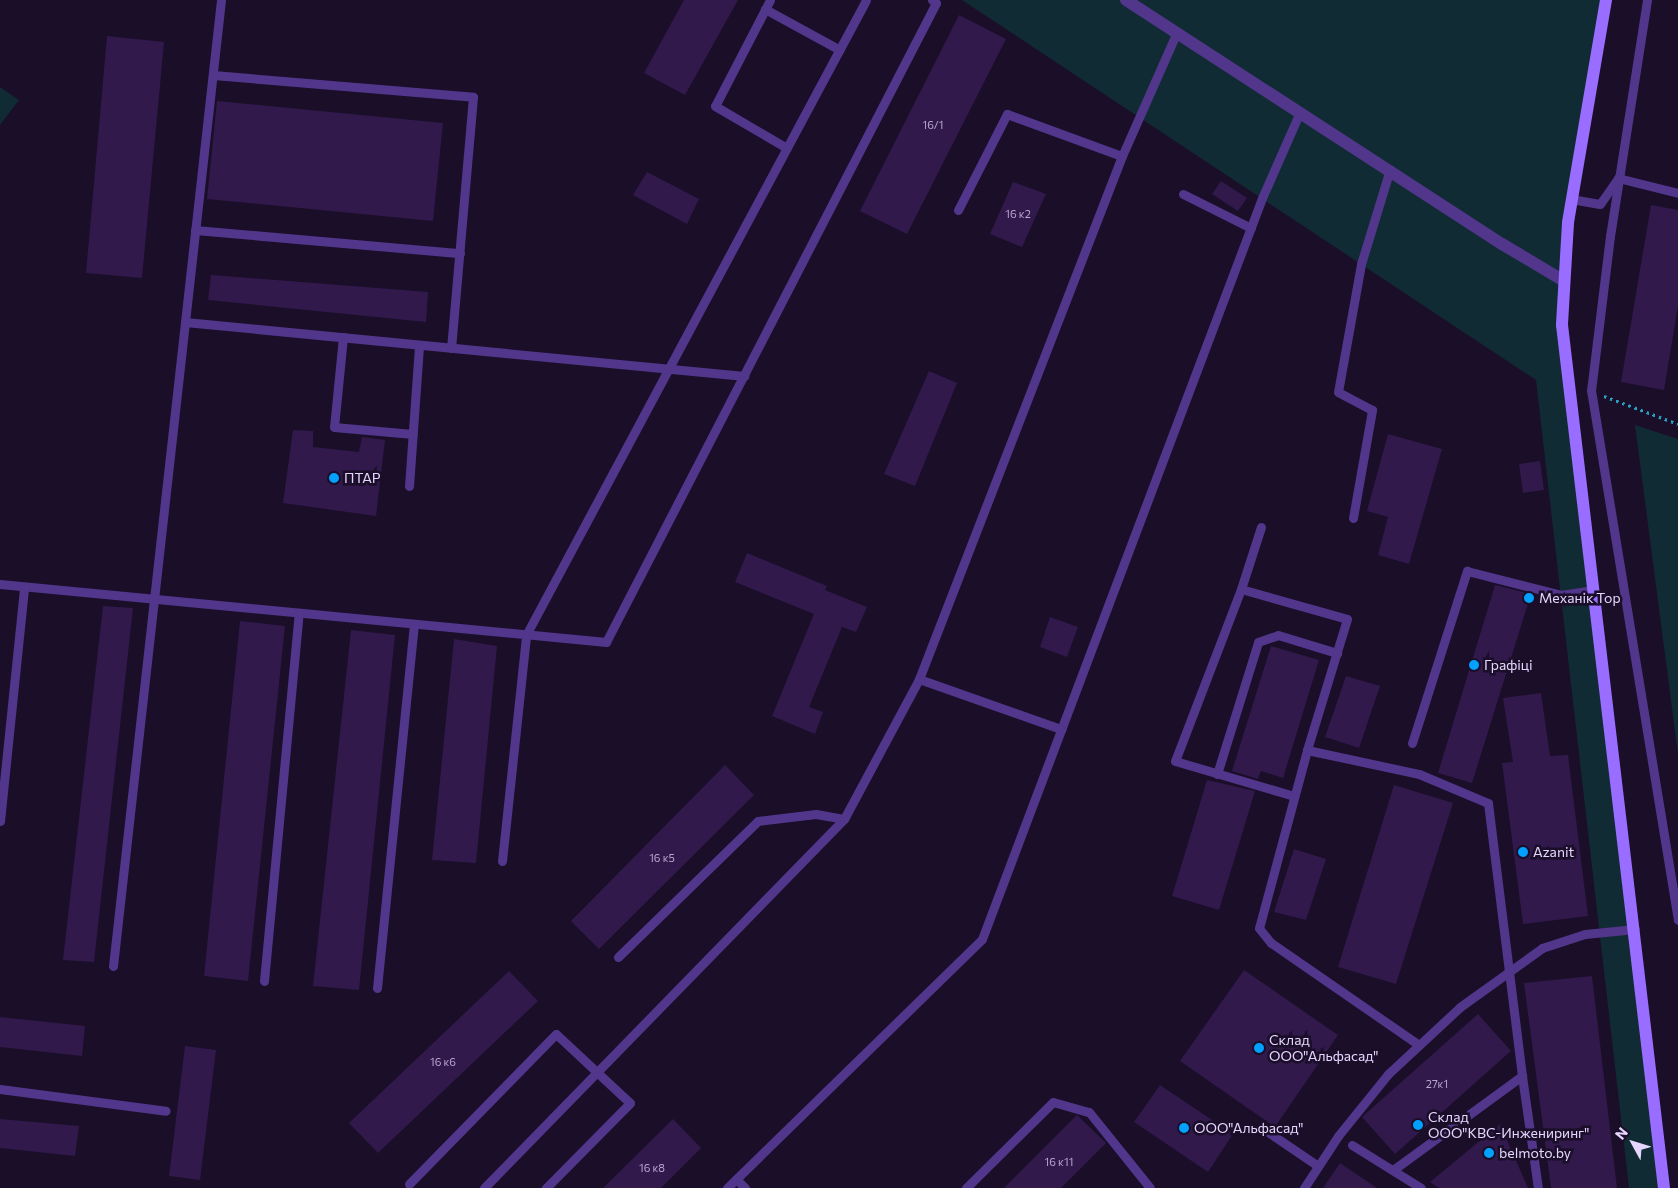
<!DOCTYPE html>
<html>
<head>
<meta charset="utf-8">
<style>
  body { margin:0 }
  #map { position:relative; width:1678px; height:1188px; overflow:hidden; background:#1a0e29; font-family:Commissioner,sans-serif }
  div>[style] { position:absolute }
  .green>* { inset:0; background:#112b34 }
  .building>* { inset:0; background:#31194b }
  .path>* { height:3px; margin-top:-1.5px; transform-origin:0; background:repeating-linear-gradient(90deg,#28a1c2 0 2.5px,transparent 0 6.5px) }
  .lane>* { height:9px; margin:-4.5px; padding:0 4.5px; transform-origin:4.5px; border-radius:4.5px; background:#51368b }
  .street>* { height:12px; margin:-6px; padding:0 6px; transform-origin:6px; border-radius:6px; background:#51368b }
  .secondary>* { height:12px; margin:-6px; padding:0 6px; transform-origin:6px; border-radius:6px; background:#996dff }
  .dots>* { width:14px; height:14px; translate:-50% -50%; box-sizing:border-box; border:2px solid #1a0e29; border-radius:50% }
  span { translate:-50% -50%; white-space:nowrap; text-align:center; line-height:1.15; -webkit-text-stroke:5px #1a0e29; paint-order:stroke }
  .number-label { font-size:11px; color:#b9a7d2 }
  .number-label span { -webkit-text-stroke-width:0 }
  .poi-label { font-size:14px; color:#e6d6ff }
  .left { translate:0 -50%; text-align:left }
  .north { position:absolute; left:1608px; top:1118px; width:50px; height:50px; -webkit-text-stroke:4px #1a0e29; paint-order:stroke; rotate:309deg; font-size:14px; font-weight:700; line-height:20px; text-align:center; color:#e6d6ff }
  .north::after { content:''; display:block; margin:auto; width:18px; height:22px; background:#e6d6ff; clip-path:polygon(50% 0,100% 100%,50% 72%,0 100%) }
</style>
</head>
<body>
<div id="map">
  <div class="green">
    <i style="clip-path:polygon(962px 0,1606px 0,1593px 67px,1562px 325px,1664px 1188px,1629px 1188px,1536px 380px)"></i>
    <i style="clip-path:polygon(0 87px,19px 100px,0 125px)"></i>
    <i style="clip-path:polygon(1635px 425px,1678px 439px,1678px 754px)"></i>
  </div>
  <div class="building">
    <i style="clip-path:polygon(684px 0,738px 0,685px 95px,644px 73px)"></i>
    <i style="clip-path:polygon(959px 15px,1006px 39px,907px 234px,860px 211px)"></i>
    <i style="clip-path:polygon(107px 36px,164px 42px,142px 278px,86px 273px)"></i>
    <i style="clip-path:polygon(217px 101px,443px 123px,433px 221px,207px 199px)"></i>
    <i style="clip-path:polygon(647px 172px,699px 199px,687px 224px,633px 195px)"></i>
    <i style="clip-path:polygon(1221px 181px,1247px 198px,1238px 211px,1212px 194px)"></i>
    <i style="clip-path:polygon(1013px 182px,1046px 194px,1022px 247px,990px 234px)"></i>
    <i style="clip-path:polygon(1651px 205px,1678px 210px,1678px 306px,1664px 390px,1621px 382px)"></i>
    <i style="clip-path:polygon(211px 275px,428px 292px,426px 322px,208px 300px)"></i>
    <i style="clip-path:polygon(929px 371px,957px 383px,915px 486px,884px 474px)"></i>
    <i style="clip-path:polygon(293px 430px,313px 431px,313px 447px,359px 452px,362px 437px,385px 440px,376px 516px,283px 503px)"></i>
    <i style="clip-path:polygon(1388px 434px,1442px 449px,1409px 564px,1378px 555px,1388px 517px,1367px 511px)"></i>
    <i style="clip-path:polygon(1540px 461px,1544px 490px,1523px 493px,1519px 464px)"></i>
    <i style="clip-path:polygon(747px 553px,827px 586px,825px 590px,867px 607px,856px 632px,842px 627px,809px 707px,823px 712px,815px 734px,772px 716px,814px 614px,735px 582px)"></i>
    <i style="clip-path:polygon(1495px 585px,1531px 594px,1472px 783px,1438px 773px)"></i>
    <i style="clip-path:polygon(103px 606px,133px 608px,94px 962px,63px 960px)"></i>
    <i style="clip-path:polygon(1050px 617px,1078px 627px,1067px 657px,1040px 647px)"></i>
    <i style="clip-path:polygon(240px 621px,285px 626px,248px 981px,204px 976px)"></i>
    <i style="clip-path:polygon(351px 630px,395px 635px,359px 990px,313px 986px)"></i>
    <i style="clip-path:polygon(454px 639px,497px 646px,476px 863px,432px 860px)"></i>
    <i style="clip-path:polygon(1271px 646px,1319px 660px,1283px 778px,1261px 771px,1258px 779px,1232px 771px)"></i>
    <i style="clip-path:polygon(1346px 676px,1380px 686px,1359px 748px,1325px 737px)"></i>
    <i style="clip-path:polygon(1541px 693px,1550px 756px,1568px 755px,1588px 916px,1523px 924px,1502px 763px,1513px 762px,1503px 698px)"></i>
    <i style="clip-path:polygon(725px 765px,754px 795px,599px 949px,571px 921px)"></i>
    <i style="clip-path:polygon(1207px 780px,1255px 791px,1219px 910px,1172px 896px)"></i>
    <i style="clip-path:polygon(1394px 785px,1453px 803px,1396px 984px,1338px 967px)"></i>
    <i style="clip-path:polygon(1294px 849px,1326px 859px,1306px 920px,1274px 912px)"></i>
    <i style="clip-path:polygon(1244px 970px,1338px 1035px,1275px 1127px,1180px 1061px)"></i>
    <i style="clip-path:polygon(509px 971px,538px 1001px,378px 1153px,349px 1123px)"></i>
    <i style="clip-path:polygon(1592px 976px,1617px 1188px,1551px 1188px,1524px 983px)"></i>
    <i style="clip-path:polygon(1478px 1014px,1511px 1051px,1395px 1154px,1362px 1117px)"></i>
    <i style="clip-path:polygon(0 1017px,85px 1026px,82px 1056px,0 1047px)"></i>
    <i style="clip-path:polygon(185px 1046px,216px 1050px,200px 1180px,169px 1176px)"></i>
    <i style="clip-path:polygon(1160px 1085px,1233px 1134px,1208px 1172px,1134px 1122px)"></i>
    <i style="clip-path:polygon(1077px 1115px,1106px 1143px,1061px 1188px,1004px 1188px)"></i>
    <i style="clip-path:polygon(0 1119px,79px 1126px,75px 1156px,0 1148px)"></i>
    <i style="clip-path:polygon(673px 1119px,701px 1148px,661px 1188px,603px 1188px)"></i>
    <i style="clip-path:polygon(1500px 1124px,1528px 1188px,1439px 1188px,1430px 1182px)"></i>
    <i style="clip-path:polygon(1340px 1163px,1377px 1188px,1323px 1188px)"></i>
  </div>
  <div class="path">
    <i style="left:1604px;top:396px;width:79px;rotate:20.7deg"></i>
  </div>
  <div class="lane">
    <i style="left:770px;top:0;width:119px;rotate:117.4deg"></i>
    <i style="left:715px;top:106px;width:83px;rotate:30.3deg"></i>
    <i style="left:1647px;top:0;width:239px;rotate:98.9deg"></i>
    <i style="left:1610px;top:236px;width:155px;rotate:97deg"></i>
    <i style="left:1591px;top:390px;width:537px;rotate:80.68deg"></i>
    <i style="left:765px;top:9px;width:85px;rotate:28.7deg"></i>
    <i style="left:213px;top:75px;width:261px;rotate:4.8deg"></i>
    <i style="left:473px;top:97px;width:252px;rotate:95deg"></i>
    <i style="left:1183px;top:194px;width:76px;rotate:26.6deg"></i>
    <i style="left:1571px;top:199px;width:29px;rotate:10deg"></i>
    <i style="left:1600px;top:204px;width:32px;rotate:-55deg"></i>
    <i style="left:1618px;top:178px;width:62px;rotate:14deg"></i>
    <i style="left:958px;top:210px;width:108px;rotate:-63deg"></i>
    <i style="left:1007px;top:114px;width:122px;rotate:20.1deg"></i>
    <i style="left:1122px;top:156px;width:136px;rotate:-66.1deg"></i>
    <i style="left:195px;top:230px;width:266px;rotate:5deg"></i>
    <i style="left:185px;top:322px;width:562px;rotate:5.52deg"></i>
    <i style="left:343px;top:337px;width:90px;rotate:95.7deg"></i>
    <i style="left:334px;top:427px;width:79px;rotate:5.1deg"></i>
    <i style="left:409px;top:486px;width:141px;rotate:-85.9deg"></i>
    <i style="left:1353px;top:518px;width:110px;rotate:-80deg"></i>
    <i style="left:1372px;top:410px;width:38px;rotate:-152deg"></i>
    <i style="left:1338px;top:392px;width:130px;rotate:-79.8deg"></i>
    <i style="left:1361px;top:264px;width:99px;rotate:-73deg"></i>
    <i style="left:1261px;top:527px;width:65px;rotate:107.9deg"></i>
    <i style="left:1241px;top:589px;width:184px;rotate:111deg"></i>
    <i style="left:1175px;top:761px;width:124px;rotate:16.4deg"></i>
    <i style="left:0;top:584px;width:609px;rotate:5.47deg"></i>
    <i style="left:606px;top:642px;width:719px;rotate:-62.69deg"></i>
    <i style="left:936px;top:3px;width:5px;rotate:-143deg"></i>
    <i style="left:1241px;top:589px;width:110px;rotate:15.8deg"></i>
    <i style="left:1347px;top:619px;width:137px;rotate:107deg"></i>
    <i style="left:919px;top:679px;width:151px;rotate:19.4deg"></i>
    <i style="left:1412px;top:743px;width:181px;rotate:-72.3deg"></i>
    <i style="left:1467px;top:571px;width:97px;rotate:14.3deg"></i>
    <i style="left:1561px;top:595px;width:31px;rotate:-9deg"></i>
    <i style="left:1217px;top:774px;width:138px;rotate:-72.7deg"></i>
    <i style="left:1258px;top:642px;width:21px;rotate:-19deg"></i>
    <i style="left:1278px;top:635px;width:62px;rotate:17deg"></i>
    <i style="left:0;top:821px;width:235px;rotate:-84.1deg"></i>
    <i style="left:502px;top:861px;width:227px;rotate:-83.9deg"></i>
    <i style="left:526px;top:635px;width:720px;rotate:-61.83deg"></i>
    <i style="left:618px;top:957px;width:195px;rotate:-44.2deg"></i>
    <i style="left:758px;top:821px;width:58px;rotate:-6.9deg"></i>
    <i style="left:816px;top:814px;width:28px;rotate:10deg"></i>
    <i style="left:113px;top:966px;width:972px;rotate:-83.62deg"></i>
    <i style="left:264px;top:981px;width:370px;rotate:-84.6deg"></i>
    <i style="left:377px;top:988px;width:366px;rotate:-84.2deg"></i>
    <i style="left:1419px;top:1045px;width:180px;rotate:-145.4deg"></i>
    <i style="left:1271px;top:943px;width:19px;rotate:-129deg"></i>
    <i style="left:1259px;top:928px;width:184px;rotate:-74.9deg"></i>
    <i style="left:1307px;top:750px;width:115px;rotate:12.1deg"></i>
    <i style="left:1419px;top:774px;width:75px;rotate:22.8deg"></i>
    <i style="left:1488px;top:803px;width:275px;rotate:82.9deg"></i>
    <i style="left:0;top:1089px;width:167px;rotate:7.5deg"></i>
    <i style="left:1268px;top:1132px;width:60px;rotate:34.2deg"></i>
    <i style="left:1352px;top:1145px;width:81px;rotate:31.9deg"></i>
    <i style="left:1393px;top:1170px;width:160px;rotate:-36.1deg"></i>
    <i style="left:1522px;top:1076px;width:113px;rotate:81.9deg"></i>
    <i style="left:736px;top:1179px;width:13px;rotate:45deg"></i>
    <i style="left:409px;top:1184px;width:210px;rotate:-45.6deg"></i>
    <i style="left:556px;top:1034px;width:101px;rotate:43deg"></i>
    <i style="left:630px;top:1103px;width:120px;rotate:134.7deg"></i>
    <i style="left:484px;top:1188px;width:516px;rotate:-45.71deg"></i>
    <i style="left:844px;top:819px;width:159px;rotate:-61.8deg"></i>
    <i style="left:919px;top:679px;width:561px;rotate:-68.79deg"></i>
    <i style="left:727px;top:1188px;width:356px;rotate:-44.3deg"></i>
    <i style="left:982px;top:939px;width:792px;rotate:-69.3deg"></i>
    <i style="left:1262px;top:198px;width:94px;rotate:-66.2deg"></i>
    <i style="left:966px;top:1188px;width:122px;rotate:-44.7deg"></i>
    <i style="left:1053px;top:1102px;width:37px;rotate:16deg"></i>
    <i style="left:1089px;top:1112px;width:97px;rotate:51.2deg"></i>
    <i style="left:1304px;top:1188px;width:62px;rotate:-56.8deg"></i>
    <i style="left:1338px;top:1136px;width:80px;rotate:-51.1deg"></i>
    <i style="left:1388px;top:1074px;width:98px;rotate:-42.9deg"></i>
    <i style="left:1460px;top:1007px;width:101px;rotate:-35.7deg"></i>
    <i style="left:1542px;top:948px;width:45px;rotate:-18deg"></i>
    <i style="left:1585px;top:934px;width:50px;rotate:-5.7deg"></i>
  </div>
  <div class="street">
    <i style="left:1126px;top:0;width:448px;rotate:33deg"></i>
    <i style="left:1502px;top:244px;width:72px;rotate:30.8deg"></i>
  </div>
  <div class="secondary">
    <i style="left:1606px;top:0;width:226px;rotate:99.7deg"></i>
    <i style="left:1568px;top:223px;width:102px;rotate:93.4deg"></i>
    <i style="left:1562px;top:325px;width:869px;rotate:83.26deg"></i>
  </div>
  <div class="dots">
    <i style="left:334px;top:478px;background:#02a0ff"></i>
    <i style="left:1529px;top:598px;background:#02a0ff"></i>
    <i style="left:1474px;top:665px;background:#02a0ff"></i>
    <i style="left:1523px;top:852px;background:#02a0ff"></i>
    <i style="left:1259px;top:1048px;background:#02a0ff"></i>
    <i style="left:1418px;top:1125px;background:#02a0ff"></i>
    <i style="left:1184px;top:1128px;background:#02a0ff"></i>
    <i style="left:1489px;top:1153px;background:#02a0ff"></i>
  </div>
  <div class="number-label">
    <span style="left:933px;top:125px">16/1</span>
    <span style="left:1018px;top:214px">16 к2</span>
    <span style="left:662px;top:858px">16 к5</span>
    <span style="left:443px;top:1062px">16 к6</span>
    <span style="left:1437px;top:1084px">27к1</span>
    <span style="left:1059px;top:1162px">16 к11</span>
    <span style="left:652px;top:1168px">16 к8</span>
  </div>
  <div class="poi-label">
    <span class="left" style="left:344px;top:478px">ПТАР</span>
    <span class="left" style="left:1539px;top:598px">Механік Тор</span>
    <span class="left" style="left:1484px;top:665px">Графіці</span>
    <span class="left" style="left:1533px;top:852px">Azanit</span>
    <span class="left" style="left:1269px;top:1048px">Склад<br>ООО"Альфасад"</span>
    <span class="left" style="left:1428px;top:1125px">Склад<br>ООО"КВС-Инжениринг"</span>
    <span class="left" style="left:1194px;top:1128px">ООО"Альфасад"</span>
    <span class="left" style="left:1499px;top:1153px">belmoto.by</span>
  </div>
  <div class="north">N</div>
</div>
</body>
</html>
